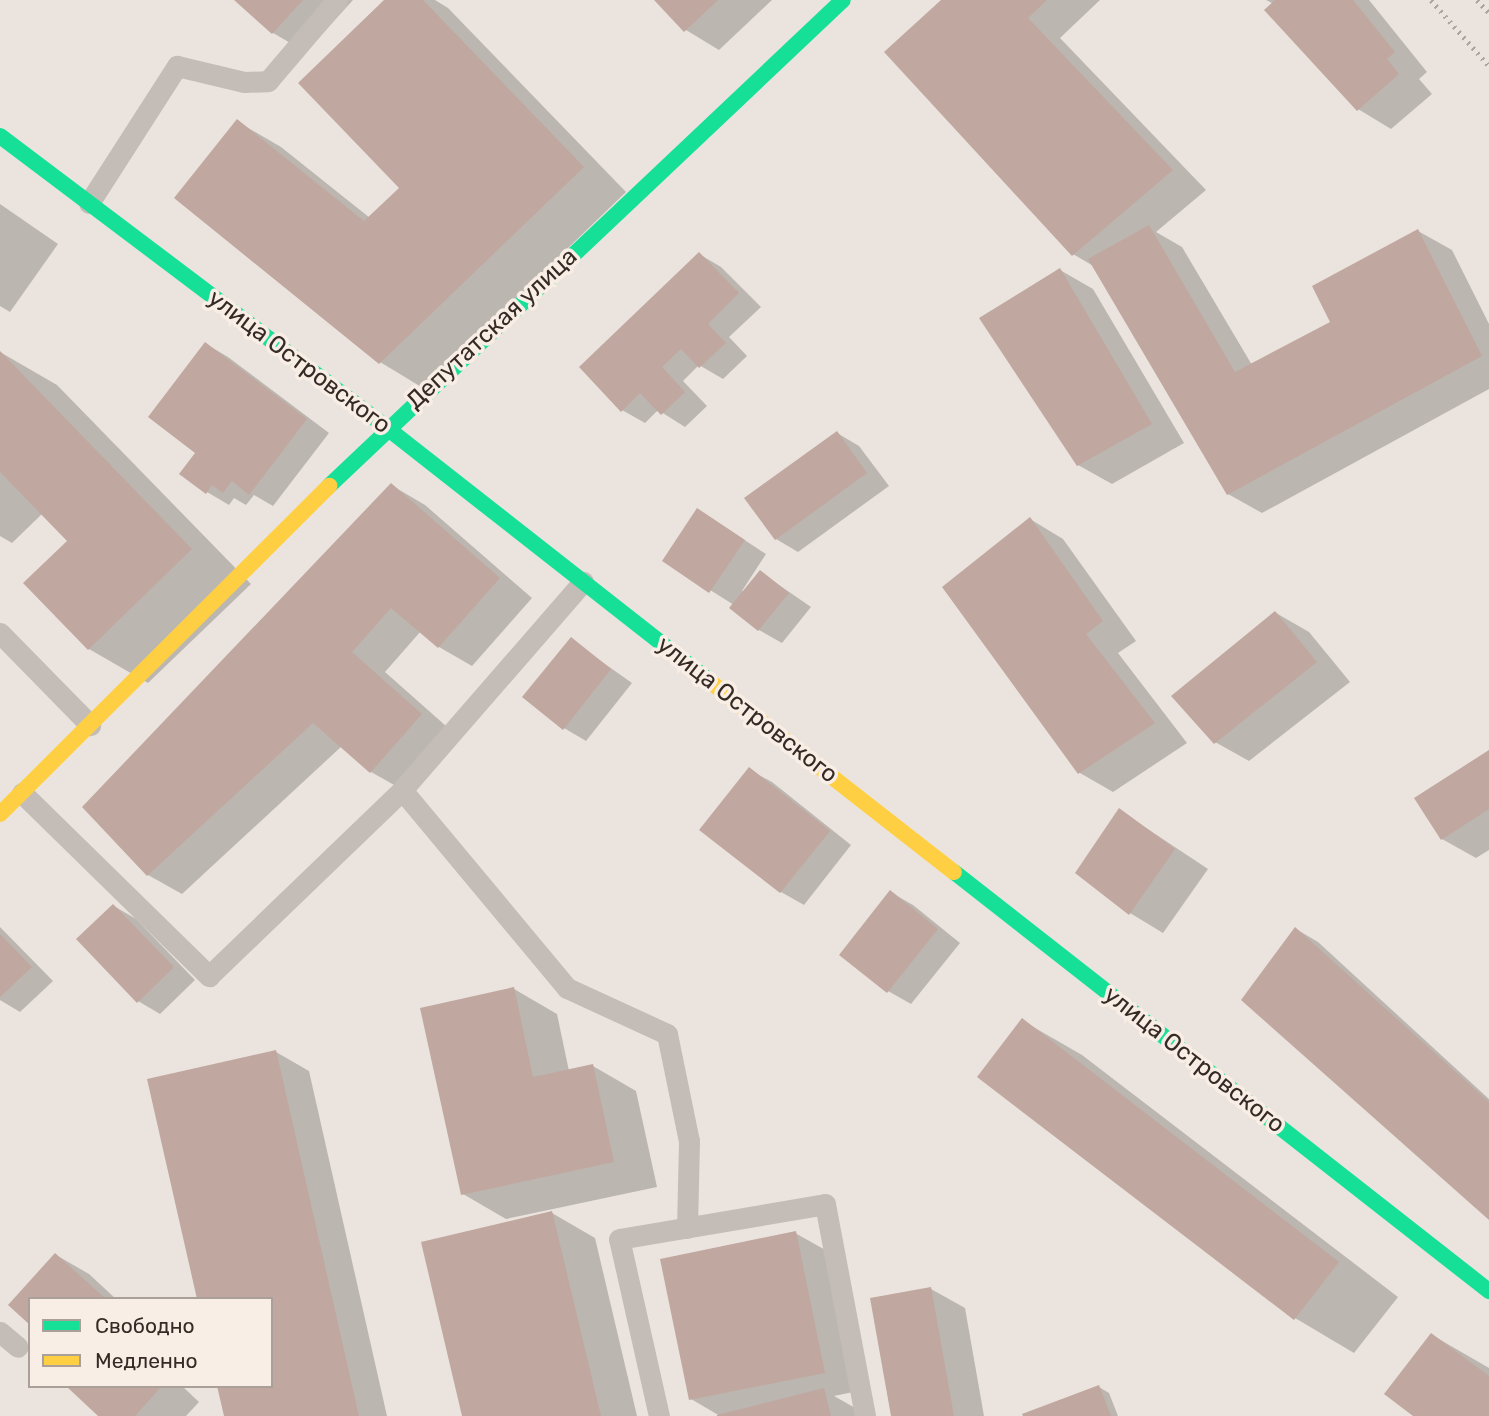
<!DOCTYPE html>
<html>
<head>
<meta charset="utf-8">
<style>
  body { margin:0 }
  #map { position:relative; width:1489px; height:1416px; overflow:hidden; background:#ebe4de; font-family:Rubik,sans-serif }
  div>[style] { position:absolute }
  .shadow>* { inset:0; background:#0003 }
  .building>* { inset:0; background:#c0a79f }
  .lane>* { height:21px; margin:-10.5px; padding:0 10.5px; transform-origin:10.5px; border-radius:10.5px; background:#c4bcb7 }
  .fast>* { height:16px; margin:-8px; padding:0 8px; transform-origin:8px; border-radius:8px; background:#16e098 }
  .slow>* { height:16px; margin:-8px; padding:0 8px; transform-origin:8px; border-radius:8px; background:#ffcf43 }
  .rail>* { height:5px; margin-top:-2.5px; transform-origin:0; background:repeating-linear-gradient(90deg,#aca6a2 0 2px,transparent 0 7px) }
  span { translate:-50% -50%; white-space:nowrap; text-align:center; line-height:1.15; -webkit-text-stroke:7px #f9eee5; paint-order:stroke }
  .street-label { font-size:24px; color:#352a26 }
  .legend { position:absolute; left:28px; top:1297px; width:245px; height:91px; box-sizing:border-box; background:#f9eee5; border:2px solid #aba099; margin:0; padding:9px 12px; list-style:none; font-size:21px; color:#352a26 }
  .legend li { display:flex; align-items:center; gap:14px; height:35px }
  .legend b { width:35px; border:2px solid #aba099 }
</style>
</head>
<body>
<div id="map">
  <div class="shadow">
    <i style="clip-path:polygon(237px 0,353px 0,306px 52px,273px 33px)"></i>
    <i style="clip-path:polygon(387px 0,435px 0,448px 8px,626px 192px,423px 388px,380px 362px,238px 122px,281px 147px,370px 218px,401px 188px)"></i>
    <i style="clip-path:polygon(657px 0,772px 0,719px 50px,686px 30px)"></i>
    <i style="clip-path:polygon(944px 0,1100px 0,1060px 38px,1206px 190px,1156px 232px,1182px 247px,1252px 365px,1332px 323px,1418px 231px,1452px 250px,1489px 324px,1489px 389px,1262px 513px,1228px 494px,1095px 267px,1073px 254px)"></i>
    <i style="clip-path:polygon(1266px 0,1369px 0,1427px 72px,1419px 79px,1432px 94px,1391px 129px,1358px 109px,1274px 4px)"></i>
    <i style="clip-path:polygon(0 204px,58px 244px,10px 312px,0 306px)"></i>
    <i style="clip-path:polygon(699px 254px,721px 267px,761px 307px,729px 337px,747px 356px,723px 379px,699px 365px,683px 381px,707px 406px,685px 427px,658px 410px,645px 423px,622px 410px)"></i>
    <i style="clip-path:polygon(1060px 270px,1093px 289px,1184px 443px,1112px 484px,1078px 465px)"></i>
    <i style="clip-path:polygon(206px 344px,228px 357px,329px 433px,273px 506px,254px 495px,246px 505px,234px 498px,229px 505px,207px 492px,198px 453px)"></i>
    <i style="clip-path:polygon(0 352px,57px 385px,251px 584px,148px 683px,89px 649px,69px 541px,43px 513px,12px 543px,0 536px)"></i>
    <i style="clip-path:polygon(837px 433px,859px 446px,889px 486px,798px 552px,776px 539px)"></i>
    <i style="clip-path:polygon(391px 485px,425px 505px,532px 598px,472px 666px,439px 647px,421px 631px,385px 672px,455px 734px,405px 791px,371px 772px,342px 746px,182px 894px,148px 875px,85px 807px)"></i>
    <i style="clip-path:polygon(1030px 519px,1063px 539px,1136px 641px,1118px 653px,1187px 743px,1113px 792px,1080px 773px,945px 587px)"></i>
    <i style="clip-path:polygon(720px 524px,766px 554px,742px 591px,744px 592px,760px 572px,811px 607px,782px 643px,759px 630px,731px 608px,734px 605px,664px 561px)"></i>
    <i style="clip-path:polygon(1276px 613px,1309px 632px,1350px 682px,1249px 761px,1215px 742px)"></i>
    <i style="clip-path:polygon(571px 640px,632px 683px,586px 741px,564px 728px)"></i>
    <i style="clip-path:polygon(1489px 752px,1489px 850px,1476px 858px,1442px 839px)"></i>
    <i style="clip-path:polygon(749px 770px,772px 782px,851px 845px,804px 905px,781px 892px,702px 829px)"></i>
    <i style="clip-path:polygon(1119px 810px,1208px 869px,1163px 933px,1130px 913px)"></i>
    <i style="clip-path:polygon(890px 892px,913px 905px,960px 943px,911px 1004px,888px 991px)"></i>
    <i style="clip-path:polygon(114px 906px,136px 919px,195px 980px,160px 1014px,138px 1001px)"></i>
    <i style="clip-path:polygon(0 927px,53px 981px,20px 1012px,0 1000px)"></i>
    <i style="clip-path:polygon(1296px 929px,1318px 942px,1489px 1099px,1489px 1217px)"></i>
    <i style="clip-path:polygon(514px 989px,557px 1014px,569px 1071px,593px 1066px,636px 1091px,657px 1187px,506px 1219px,463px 1194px)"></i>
    <i style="clip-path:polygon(1023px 1021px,1082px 1055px,1398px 1297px,1354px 1353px,1295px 1318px)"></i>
    <i style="clip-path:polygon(276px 1052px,309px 1071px,387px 1416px,226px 1416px,271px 1386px)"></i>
    <i style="clip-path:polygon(552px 1213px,595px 1238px,637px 1416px,464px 1416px)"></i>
    <i style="clip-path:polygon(795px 1233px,829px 1252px,858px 1391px,834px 1396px,857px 1409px,859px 1416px,720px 1416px,691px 1399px)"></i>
    <i style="clip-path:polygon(56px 1255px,89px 1274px,116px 1299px,30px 1299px,10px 1305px)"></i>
    <i style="clip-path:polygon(931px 1289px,965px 1308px,984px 1416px,893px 1416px)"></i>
    <i style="clip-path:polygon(1432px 1335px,1489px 1368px,1489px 1416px,1416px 1416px)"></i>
    <i style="clip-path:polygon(69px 1386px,182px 1386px,199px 1402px,186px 1416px,101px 1416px)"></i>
    <i style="clip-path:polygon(1099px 1387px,1109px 1393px,1118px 1416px,1025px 1416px)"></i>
  </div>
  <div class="building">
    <i style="clip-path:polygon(234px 0,303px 0,272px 34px)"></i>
    <i style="clip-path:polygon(384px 0,423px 0,584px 167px,379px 364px,174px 198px,237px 119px,364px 221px,399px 188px,298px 83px)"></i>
    <i style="clip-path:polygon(654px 0,718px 0,684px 32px)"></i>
    <i style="clip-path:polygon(941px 0,1047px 0,1028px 18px,1173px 170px,1072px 256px,884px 52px)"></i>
    <i style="clip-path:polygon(1275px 0,1353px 0,1395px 52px,1387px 59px,1399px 74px,1357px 111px,1264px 10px)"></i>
    <i style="clip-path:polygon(1149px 225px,1235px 372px,1330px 322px,1312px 286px,1418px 229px,1482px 356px,1227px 495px,1088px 259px)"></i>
    <i style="clip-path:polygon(699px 252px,739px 293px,708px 324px,726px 343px,699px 368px,681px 349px,662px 367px,685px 392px,661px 415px,640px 393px,621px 412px,579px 367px)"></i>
    <i style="clip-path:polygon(1060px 268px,1152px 424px,1077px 466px,979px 318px)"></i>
    <i style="clip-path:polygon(205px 342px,307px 419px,249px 495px,232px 481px,223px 493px,212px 485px,206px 494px,179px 474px,195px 453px,148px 417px)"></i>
    <i style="clip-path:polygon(0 351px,192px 549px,88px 650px,23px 583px,67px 541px,0 472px)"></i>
    <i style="clip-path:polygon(837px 431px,867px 473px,775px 540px,744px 498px)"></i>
    <i style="clip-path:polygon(391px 483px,500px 578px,438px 648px,391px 608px,352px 652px,422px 714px,370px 773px,313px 723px,147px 876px,82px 807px)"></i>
    <i style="clip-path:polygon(697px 508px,745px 540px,709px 593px,662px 561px)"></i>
    <i style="clip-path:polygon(1030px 517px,1103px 621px,1086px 634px,1155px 723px,1078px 774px,942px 587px)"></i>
    <i style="clip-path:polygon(760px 570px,789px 593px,758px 631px,729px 608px)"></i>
    <i style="clip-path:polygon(1275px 611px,1317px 662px,1214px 744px,1171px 696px)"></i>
    <i style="clip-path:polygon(571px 637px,611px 669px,563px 730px,522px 697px)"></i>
    <i style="clip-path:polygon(1489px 750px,1489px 809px,1441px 840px,1414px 798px)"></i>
    <i style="clip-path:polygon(749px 767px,830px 831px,780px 893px,699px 830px)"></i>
    <i style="clip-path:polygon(1119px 808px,1175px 849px,1129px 915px,1075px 873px)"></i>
    <i style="clip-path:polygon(890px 890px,938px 929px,887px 993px,839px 955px)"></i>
    <i style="clip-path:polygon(113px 904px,174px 967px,137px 1003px,76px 939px)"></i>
    <i style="clip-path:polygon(1295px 927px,1489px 1102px,1489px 1220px,1241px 1000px)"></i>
    <i style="clip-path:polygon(0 934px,32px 967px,0 997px)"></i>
    <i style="clip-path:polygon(514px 987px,533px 1077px,593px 1064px,614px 1162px,461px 1195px,420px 1008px)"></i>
    <i style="clip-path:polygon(1022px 1018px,1339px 1262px,1294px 1320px,977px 1077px)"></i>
    <i style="clip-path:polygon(276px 1050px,359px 1416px,224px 1416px,217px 1386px,271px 1386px,271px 1299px,197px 1299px,147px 1079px)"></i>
    <i style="clip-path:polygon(552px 1211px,601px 1416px,462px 1416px,421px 1242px)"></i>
    <i style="clip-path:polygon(796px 1231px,825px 1373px,689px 1400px,660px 1259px)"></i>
    <i style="clip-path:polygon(55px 1253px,106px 1299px,30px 1299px,30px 1325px,8px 1305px)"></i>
    <i style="clip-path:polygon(931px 1287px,954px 1416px,891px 1416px,870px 1298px)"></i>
    <i style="clip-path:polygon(1431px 1333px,1489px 1376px,1489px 1416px,1413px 1416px,1384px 1394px)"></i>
    <i style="clip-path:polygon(1099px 1385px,1111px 1416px,1023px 1416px,1022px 1414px)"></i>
    <i style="clip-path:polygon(66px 1386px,162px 1386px,135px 1416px,98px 1416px)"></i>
    <i style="clip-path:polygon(824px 1388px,831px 1416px,717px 1416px,717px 1415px)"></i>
  </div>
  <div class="lane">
    <i style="left:89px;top:203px;width:163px;rotate:-57.3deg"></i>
    <i style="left:177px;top:66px;width:69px;rotate:13.4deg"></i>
    <i style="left:244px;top:82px;width:24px;rotate:-2deg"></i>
    <i style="left:268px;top:81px;width:106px;rotate:-49.6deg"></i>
    <i style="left:0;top:633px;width:129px;rotate:45.6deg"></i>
    <i style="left:402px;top:790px;width:258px;rotate:50.2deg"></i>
    <i style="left:567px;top:988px;width:110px;rotate:24.7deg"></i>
    <i style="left:667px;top:1034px;width:109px;rotate:78.4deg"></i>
    <i style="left:689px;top:1141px;width:87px;rotate:91.3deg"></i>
    <i style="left:22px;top:793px;width:262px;rotate:44.4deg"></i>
    <i style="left:209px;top:976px;width:268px;rotate:-43.9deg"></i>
    <i style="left:402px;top:790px;width:276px;rotate:-49deg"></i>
    <i style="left:0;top:1332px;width:23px;rotate:40deg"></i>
    <i style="left:659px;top:1416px;width:181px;rotate:-102.7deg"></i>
    <i style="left:619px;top:1239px;width:209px;rotate:-9.6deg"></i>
    <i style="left:825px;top:1204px;width:216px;rotate:79.3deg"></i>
  </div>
  <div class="fast">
    <i style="left:0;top:136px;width:485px;rotate:37deg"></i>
    <i style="left:387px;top:428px;width:408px;rotate:38.1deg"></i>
    <i style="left:329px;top:486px;width:707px;rotate:-43.4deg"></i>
    <i style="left:954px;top:872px;width:680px;rotate:38.07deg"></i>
  </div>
  <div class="slow">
    <i style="left:708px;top:680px;width:312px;rotate:38deg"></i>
    <i style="left:0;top:814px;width:465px;rotate:-44.9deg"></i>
  </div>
  <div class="rail">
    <i style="left:1431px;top:0;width:88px;rotate:48.7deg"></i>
    <i style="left:1477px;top:0;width:18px;rotate:47deg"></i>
  </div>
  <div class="street-label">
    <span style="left:492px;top:329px;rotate:-43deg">Депутатская улица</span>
    <span style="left:299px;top:362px;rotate:37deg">улица Островского</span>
    <span style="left:747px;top:710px;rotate:38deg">улица Островского</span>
    <span style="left:1194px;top:1060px;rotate:38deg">улица Островского</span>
  </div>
  <ul class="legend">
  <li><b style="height:9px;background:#16e098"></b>Свободно</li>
  <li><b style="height:9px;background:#ffcf43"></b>Медленно</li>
  </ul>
</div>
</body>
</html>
